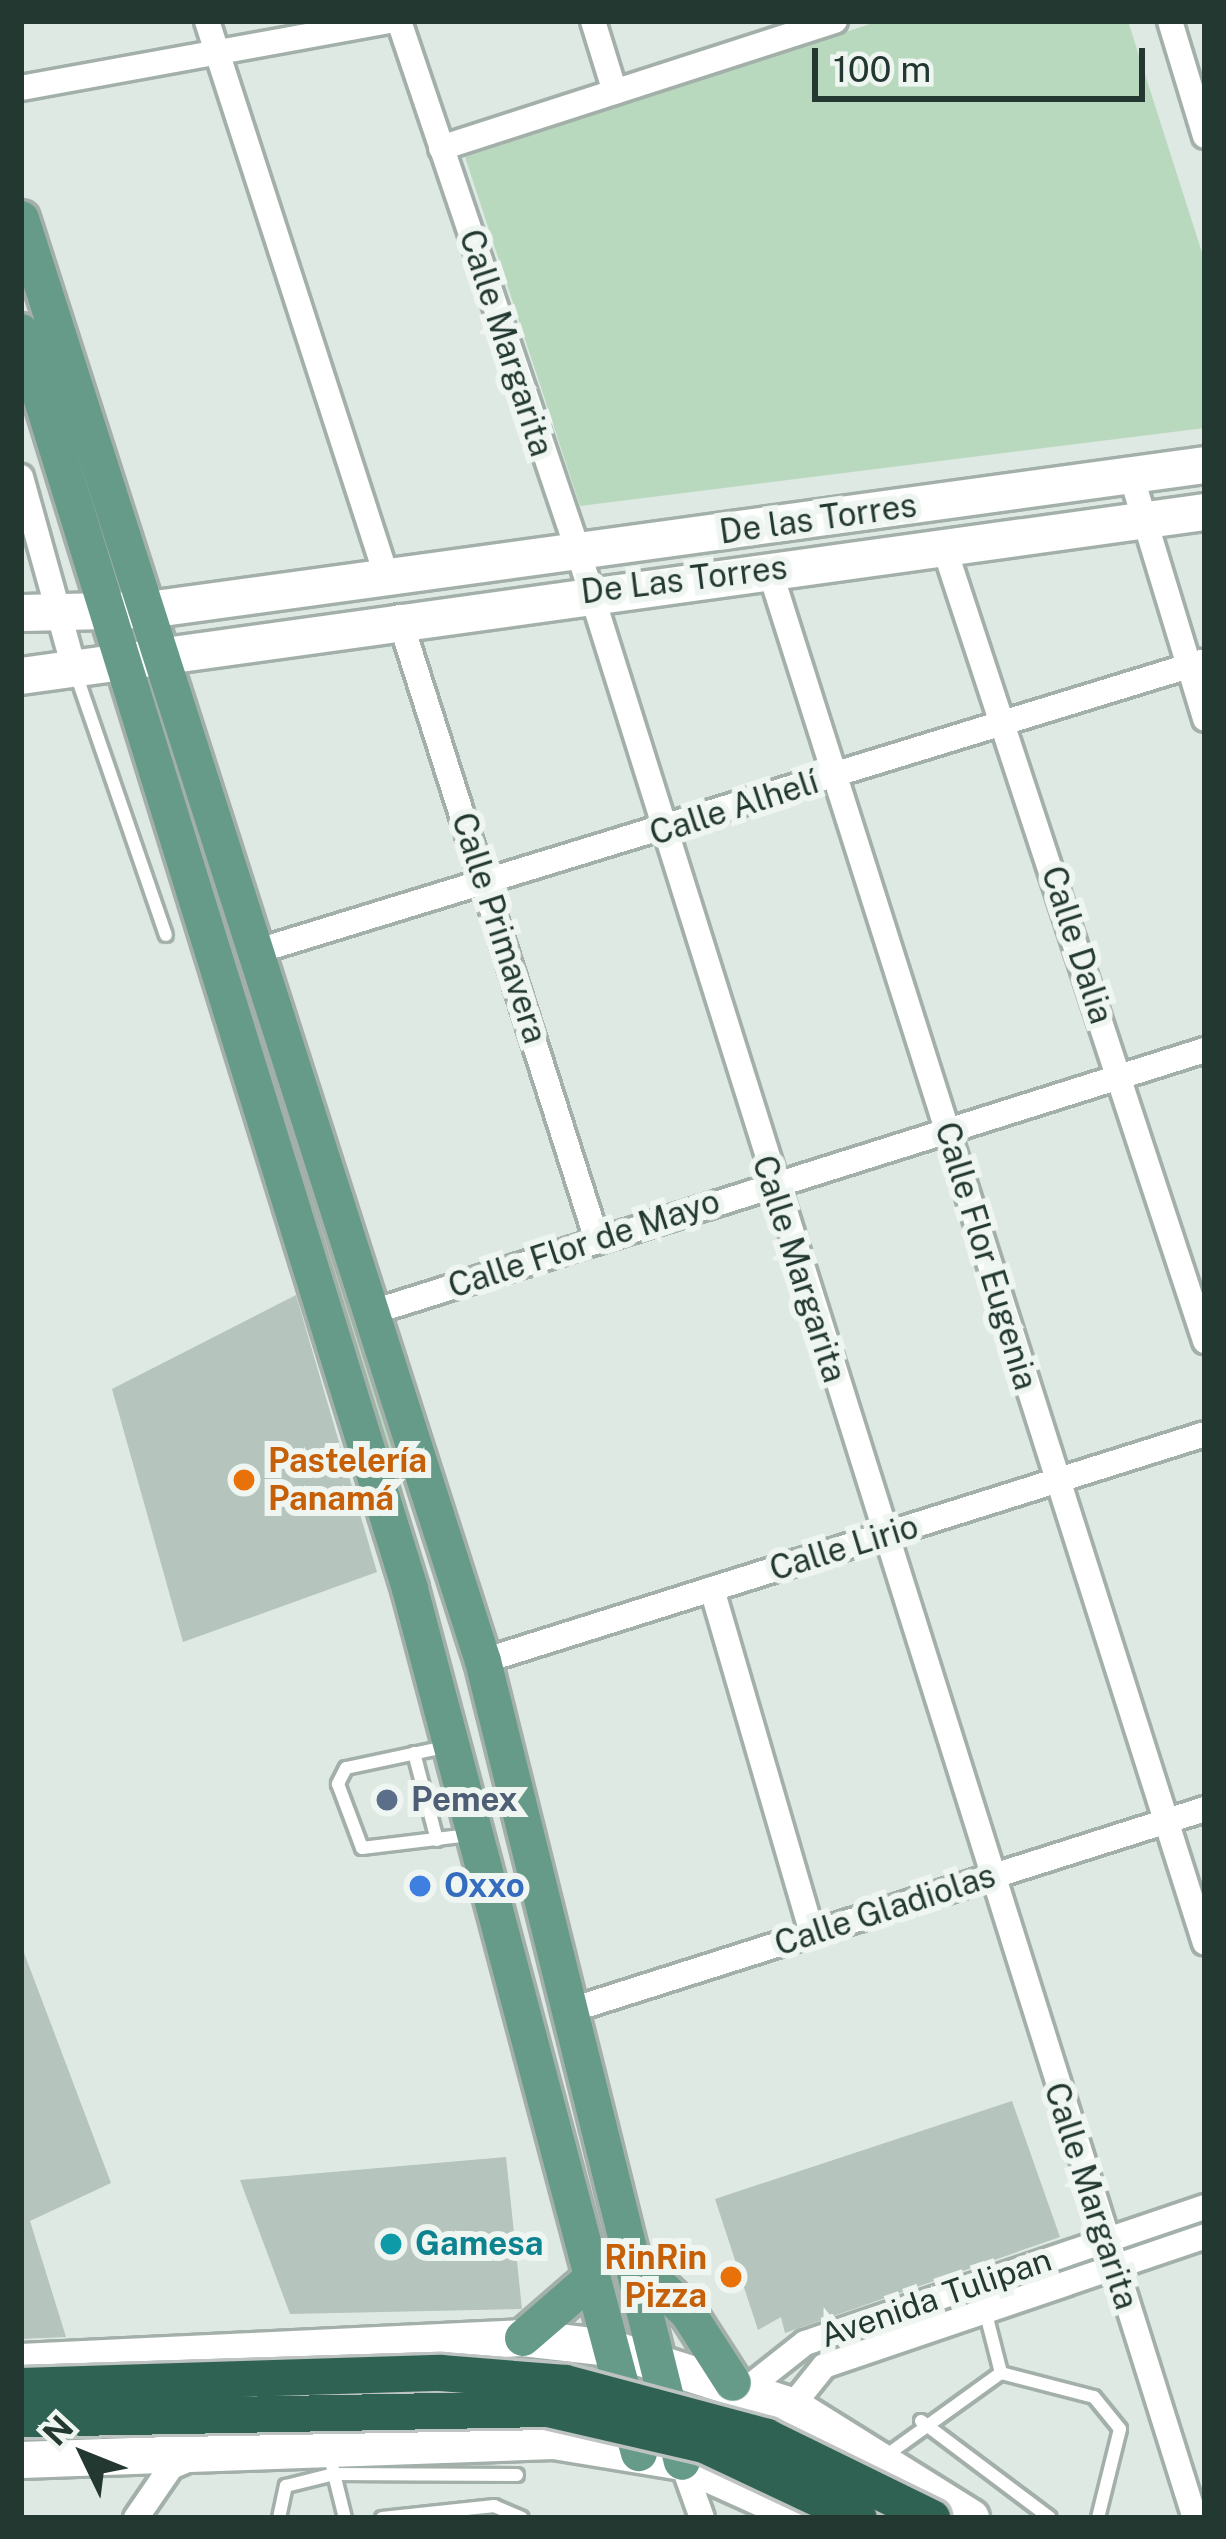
<!DOCTYPE html>
<html>
<head>
<meta charset="utf-8">
<style>
  body { margin:0 }
  #map { position:relative; width:1226px; height:2539px; overflow:hidden; background:#dfe9e4; font-family:"Public Sans",sans-serif }
  div>[style] { position:absolute }
  .green>* { inset:0; background:#b9d9bf }
  .building>* { inset:0; background:#b5c4bd }
  .roads { filter:drop-shadow(3px 0 #a3b0aa) drop-shadow(-3px 0 #a3b0aa) drop-shadow(0 3px #a3b0aa) drop-shadow(0 -3px #a3b0aa) }
  .lane>* { height:12px; margin:-6px; padding:0 6px; transform-origin:6px; border-radius:6px; background:#fff }
  .street>* { height:24px; margin:-12px; padding:0 12px; transform-origin:12px; border-radius:12px; background:#fff }
  .secondary>* { height:36px; margin:-18px; padding:0 18px; transform-origin:18px; border-radius:18px; background:#fff }
  .primary>* { height:36px; margin:-18px; padding:0 18px; transform-origin:18px; border-radius:18px; background:#679b89 }
  .bridges { filter:drop-shadow(3px 0 #bdc3c1) drop-shadow(-3px 0 #bdc3c1) drop-shadow(0 3px #bdc3c1) drop-shadow(0 -3px #bdc3c1) }
  .highway-bridge>* { height:36px; margin:-18px; padding:0 18px; transform-origin:18px; border-radius:18px; background:#306253 }
  .dots>* { width:33px; height:33px; translate:-50% -50%; box-sizing:border-box; border:6px solid #eff6f2; border-radius:50% }
  span { translate:-50% -50%; white-space:nowrap; text-align:center; line-height:1.15; -webkit-text-stroke:12px #eff6f2; paint-order:stroke }
  .street-label { font-size:33px; color:#223830 }
  .food-label { font-size:33px; color:#c56008; font-weight:700 }
  .left { translate:0 -50%; text-align:left }
  .right { translate:-100% -50%; text-align:right }
  .service-label { font-size:33px; color:#4e5e75; font-weight:700 }
  .shop-label { font-size:33px; color:#366cbe; font-weight:700 }
  .culture-label { font-size:33px; color:#0d838f; font-weight:700 }
  .frame { position:absolute; inset:0; border:24px solid #223830; pointer-events:none }
  .north { position:absolute; left:24px; top:2395px; width:120px; height:120px; -webkit-text-stroke:9px #eff6f2; paint-order:stroke; rotate:313deg; font-size:33px; font-weight:700; line-height:48px; text-align:center; color:#223830 }
  .north::after { content:''; display:block; margin:auto; width:42px; height:54px; background:#223830; clip-path:polygon(50% 0,100% 100%,50% 72%,0 100%) }
  .scale { position:absolute; left:812px; top:48px; width:333px; height:54px; box-sizing:border-box; border:6px solid #223830; border-top:0; padding-left:15px; font-size:36px; line-height:42px; white-space:nowrap; color:#223830; -webkit-text-stroke:9px #eff6f2; paint-order:stroke }
</style>
</head>
<body>
<div id="map">
  <div class="green">
    <i style="clip-path:polygon(879px 21px,1128px 21px,1205px 262px,1205px 428px,580px 506px,465px 157px)"></i>
    <i style="clip-path:polygon(148px 674px,362px 1332px,623px 2342px,385px 1446px)"></i>
  </div>
  <div class="building">
    <i style="clip-path:polygon(296px 1295px,377px 1572px,183px 1642px,112px 1389px)"></i>
    <i style="clip-path:polygon(23px 1950px,111px 2183px,30px 2221px,66px 2337px,21px 2339px)"></i>
    <i style="clip-path:polygon(1012px 2101px,1060px 2237px,785px 2333px,781px 2317px,758px 2330px,715px 2199px)"></i>
    <i style="clip-path:polygon(506px 2157px,522px 2309px,290px 2314px,240px 2180px)"></i>
  </div>
  <div class="roads">
    <div class="lane">
      <i style="left:76px;top:674px;width:276px;rotate:71deg"></i>
      <i style="left:445px;top:1747px;width:101px;rotate:168deg"></i>
      <i style="left:346px;top:1768px;width:18px;rotate:117deg"></i>
      <i style="left:338px;top:1784px;width:68px;rotate:69.4deg"></i>
      <i style="left:362px;top:1848px;width:108px;rotate:-6.9deg"></i>
      <i style="left:414px;top:1753px;width:90px;rotate:75.2deg"></i>
      <i style="left:985px;top:2310px;width:65px;rotate:75.7deg"></i>
      <i style="left:921px;top:2421px;width:161px;rotate:36.9deg"></i>
      <i style="left:329px;top:2452px;width:23px;rotate:77deg"></i>
      <i style="left:334px;top:2474px;width:183px;rotate:0.3deg"></i>
      <i style="left:884px;top:2457px;width:144px;rotate:-35.7deg"></i>
      <i style="left:1001px;top:2373px;width:96px;rotate:14.5deg"></i>
      <i style="left:1094px;top:2397px;width:41px;rotate:50.9deg"></i>
      <i style="left:1120px;top:2429px;width:92px;rotate:103.9deg"></i>
      <i style="left:279px;top:2518px;width:33px;rotate:-78deg"></i>
      <i style="left:286px;top:2486px;width:49px;rotate:-14deg"></i>
      <i style="left:334px;top:2474px;width:45px;rotate:76deg"></i>
      <i style="left:382px;top:2518px;width:113px;rotate:-6.1deg"></i>
      <i style="left:494px;top:2506px;width:30px;rotate:23deg"></i>
    </div>
    <div class="street">
      <i style="left:207px;top:21px;width:585px;rotate:72.09deg"></i>
      <i style="left:399px;top:21px;width:563px;rotate:71.34deg"></i>
      <i style="left:579px;top:554px;width:2058px;rotate:72.59deg"></i>
      <i style="left:593px;top:21px;width:74px;rotate:72.8deg"></i>
      <i style="left:1170px;top:21px;width:120px;rotate:73.1deg"></i>
      <i style="left:21px;top:88px;width:375px;rotate:-10.3deg"></i>
      <i style="left:441px;top:148px;width:414px;rotate:-17.9deg"></i>
      <i style="left:1131px;top:475px;width:255px;rotate:73.1deg"></i>
      <i style="left:21px;top:477px;width:198px;rotate:74.5deg"></i>
      <i style="left:945px;top:550px;width:833px;rotate:71.8deg"></i>
      <i style="left:769px;top:568px;width:1442px;rotate:72.41deg"></i>
      <i style="left:399px;top:617px;width:654px;rotate:72.37deg"></i>
      <i style="left:261px;top:950px;width:987px;rotate:-17.02deg"></i>
      <i style="left:376px;top:1311px;width:869px;rotate:-17.48deg"></i>
      <i style="left:712px;top:1589px;width:358px;rotate:73.8deg"></i>
      <i style="left:483px;top:1661px;width:757px;rotate:-17.45deg"></i>
      <i style="left:565px;top:2012px;width:671px;rotate:-17.6deg"></i>
      <i style="left:748px;top:2388px;width:73px;rotate:-38.3deg"></i>
      <i style="left:805px;top:2343px;width:422px;rotate:-18.8deg"></i>
      <i style="left:792px;top:2406px;width:51px;rotate:-51.3deg"></i>
      <i style="left:824px;top:2366px;width:403px;rotate:-18.8deg"></i>
      <i style="left:682px;top:2462px;width:59px;rotate:70.3deg"></i>
      <i style="left:136px;top:2518px;width:62px;rotate:-55.5deg"></i>
      <i style="left:171px;top:2467px;width:25px;rotate:-23deg"></i>
    </div>
    <div class="secondary">
      <i style="left:21px;top:613px;width:127px;rotate:-1.4deg"></i>
      <i style="left:148px;top:610px;width:1067px;rotate:-7.81deg"></i>
      <i style="left:21px;top:676px;width:1195px;rotate:-7.89deg"></i>
      <i style="left:21px;top:2362px;width:503px;rotate:-2.74deg"></i>
      <i style="left:523px;top:2338px;width:88px;rotate:6.6deg"></i>
      <i style="left:610px;top:2348px;width:191px;rotate:17.7deg"></i>
      <i style="left:792px;top:2406px;width:211px;rotate:32deg"></i>
      <i style="left:21px;top:2460px;width:533px;rotate:-2.04deg"></i>
      <i style="left:554px;top:2441px;width:130px;rotate:9.3deg"></i>
      <i style="left:682px;top:2462px;width:136px;rotate:24.3deg"></i>
    </div>
    <div class="primary">
      <i style="left:21px;top:219px;width:1514px;rotate:72.24deg"></i>
      <i style="left:483px;top:1661px;width:825px;rotate:76.05deg"></i>
      <i style="left:21px;top:332px;width:1316px;rotate:72.8deg"></i>
      <i style="left:410px;top:1589px;width:894px;rotate:75.16deg"></i>
      <i style="left:632px;top:2260px;width:77px;rotate:43.4deg"></i>
      <i style="left:688px;top:2313px;width:83px;rotate:57.3deg"></i>
      <i style="left:523px;top:2338px;width:89px;rotate:-40.9deg"></i>
    </div>
  </div>
  <div class="bridges">
    <div class="highway-bridge">
      <i style="left:21px;top:2386px;width:420px;rotate:-1.8deg"></i>
      <i style="left:441px;top:2373px;width:125px;rotate:4.6deg"></i>
      <i style="left:566px;top:2383px;width:208px;rotate:15deg"></i>
      <i style="left:767px;top:2437px;width:184px;rotate:26.1deg"></i>
      <i style="left:21px;top:2419px;width:527px;rotate:-1.09deg"></i>
      <i style="left:548px;top:2409px;width:160px;rotate:13deg"></i>
      <i style="left:704px;top:2445px;width:171px;rotate:25.2deg"></i>
    </div>
  </div>
  <div class="dots">
    <i style="left:244px;top:1480px;background:#e8710a"></i>
    <i style="left:387px;top:1800px;background:#5c6f8a"></i>
    <i style="left:420px;top:1886px;background:#3f7fe0"></i>
    <i style="left:391px;top:2244px;background:#0f9aa8"></i>
    <i style="left:731px;top:2277px;background:#e8710a"></i>
  </div>
  <div class="street-label">
    <span style="left:506px;top:343px;rotate:72deg">Calle Margarita</span>
    <span style="left:818px;top:519px;rotate:-8deg">De las Torres</span>
    <span style="left:684px;top:580px;rotate:-7deg">De Las Torres</span>
    <span style="left:734px;top:808px;rotate:-18deg">Calle Alhelí</span>
    <span style="left:499px;top:928px;rotate:72deg">Calle Primavera</span>
    <span style="left:1077px;top:945px;rotate:72deg">Calle Dalia</span>
    <span style="left:584px;top:1244px;rotate:-18deg">Calle Flor de Mayo</span>
    <span style="left:986px;top:1256px;rotate:73deg">Calle Flor Eugenia</span>
    <span style="left:799px;top:1269px;rotate:72deg">Calle Margarita</span>
    <span style="left:844px;top:1548px;rotate:-17deg">Calle Lirio</span>
    <span style="left:885px;top:1910px;rotate:-18deg">Calle Gladiolas</span>
    <span style="left:1091px;top:2196px;rotate:72deg">Calle Margarita</span>
    <span style="left:936px;top:2298px;rotate:-19deg">Avenida Tulipan</span>
  </div>
  <div class="food-label">
    <span class="left" style="left:268px;top:1480px">Pastelería<br>Panamá</span>
    <span class="right" style="left:707px;top:2277px">RinRin<br>Pizza</span>
  </div>
  <div class="service-label">
    <span class="left" style="left:411px;top:1800px">Pemex</span>
  </div>
  <div class="shop-label">
    <span class="left" style="left:444px;top:1886px">Oxxo</span>
  </div>
  <div class="culture-label">
    <span class="left" style="left:415px;top:2244px">Gamesa</span>
  </div>
  <div class="frame"></div>
  <div class="north">N</div>
  <div class="scale">100 m</div>
</div>
</body>
</html>
